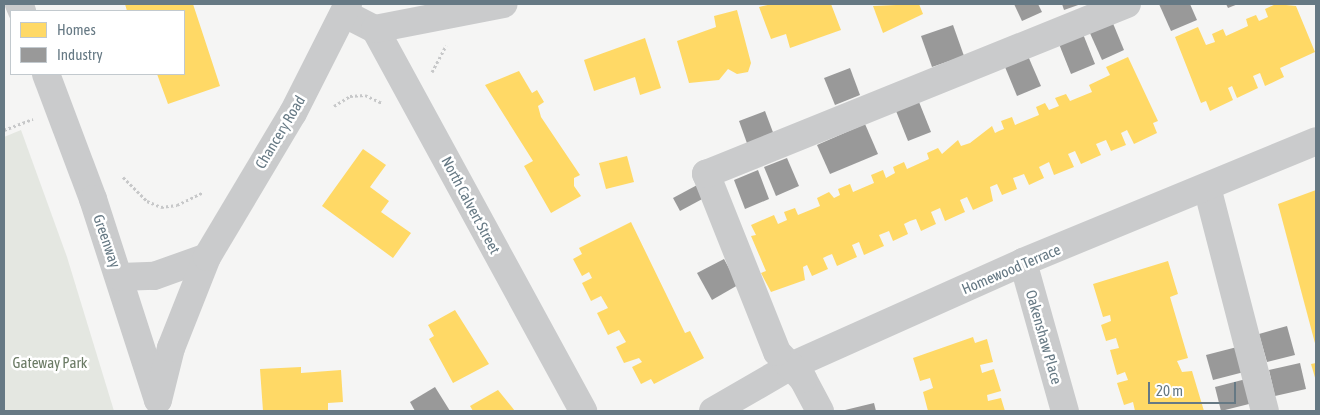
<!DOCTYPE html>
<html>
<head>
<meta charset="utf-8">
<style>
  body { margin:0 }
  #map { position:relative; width:1320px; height:415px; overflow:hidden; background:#f5f5f4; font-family:"Asap Condensed",sans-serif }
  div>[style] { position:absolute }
  .green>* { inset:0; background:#e4e7e1 }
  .homes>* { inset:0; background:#ffd966 }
  .industry>* { inset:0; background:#999 }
  .path>* { height:3px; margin-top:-1.5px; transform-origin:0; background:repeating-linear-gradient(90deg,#c7c8c9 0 2.5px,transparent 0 5px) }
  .minor>* { height:28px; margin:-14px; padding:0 14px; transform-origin:14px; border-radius:14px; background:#cacbcc }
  span { translate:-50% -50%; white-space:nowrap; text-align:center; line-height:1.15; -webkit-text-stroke:5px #fff; paint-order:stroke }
  .street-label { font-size:15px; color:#667984 }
  .park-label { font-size:15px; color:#6b7b65 }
  .frame { position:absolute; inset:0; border:5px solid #667984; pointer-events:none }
  .legend { position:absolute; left:10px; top:10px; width:175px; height:65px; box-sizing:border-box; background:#fff; border:1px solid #c2c9ce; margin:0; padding:6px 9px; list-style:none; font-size:15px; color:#667984 }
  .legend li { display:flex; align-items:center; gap:10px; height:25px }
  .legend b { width:25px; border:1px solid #c2c9ce }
  .scale { position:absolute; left:1148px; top:382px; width:88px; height:22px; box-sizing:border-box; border:2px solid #667984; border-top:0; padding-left:6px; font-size:15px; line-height:18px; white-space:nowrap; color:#667984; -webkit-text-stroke:4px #fff; paint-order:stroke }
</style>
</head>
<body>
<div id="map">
  <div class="green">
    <i style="clip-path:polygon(21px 130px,67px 257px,114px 411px,4px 411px,4px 137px)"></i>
  </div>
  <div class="homes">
    <i style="clip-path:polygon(125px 4px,193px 4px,220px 86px,168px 104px,157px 74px,184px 74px,184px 11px,127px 11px)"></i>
    <i style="clip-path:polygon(772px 4px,831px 4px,841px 30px,790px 48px,786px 34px,771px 39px,759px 7px)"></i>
    <i style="clip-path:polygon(919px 4px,923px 14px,883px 33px,873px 6px)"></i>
    <i style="clip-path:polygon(1276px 4px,1296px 6px,1315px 52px,1280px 68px,1284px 77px,1265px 86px,1260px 73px,1253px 76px,1258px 88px,1237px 98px,1232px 86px,1228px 88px,1233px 100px,1210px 111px,1206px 101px,1201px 103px,1175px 37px,1198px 27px,1206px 45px,1215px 42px,1212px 34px,1223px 29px,1226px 36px,1248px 26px,1246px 19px,1256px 15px,1259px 21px,1268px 17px,1265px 9px)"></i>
    <i style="clip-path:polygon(737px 10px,751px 63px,748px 72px,737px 74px,728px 69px,719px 80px,689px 83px,677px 41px,716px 27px,714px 16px)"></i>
    <i style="clip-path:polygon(645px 38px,661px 88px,640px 95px,635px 77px,594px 91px,584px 60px)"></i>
    <i style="clip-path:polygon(1128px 57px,1158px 121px,1153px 123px,1157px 133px,1134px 144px,1127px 130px,1121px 133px,1126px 145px,1111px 151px,1106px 140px,1096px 144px,1101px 155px,1081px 164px,1075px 151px,1068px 154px,1074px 167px,1054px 175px,1049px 162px,1039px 167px,1044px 178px,1029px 185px,1024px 174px,1013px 178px,1017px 189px,1002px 195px,997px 184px,990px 187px,993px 201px,973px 210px,967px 197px,960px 200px,965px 212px,945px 221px,940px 208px,931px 212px,936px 224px,921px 231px,916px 219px,910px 221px,904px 224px,908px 234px,893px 241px,889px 231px,879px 235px,884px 246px,864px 255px,859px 242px,852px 245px,857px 257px,837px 266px,832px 254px,827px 256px,823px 258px,828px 269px,812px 276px,807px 265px,803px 267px,805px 280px,771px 292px,761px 273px,766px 271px,751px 236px,756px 235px,751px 225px,774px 215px,778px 224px,787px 220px,784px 212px,795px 208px,798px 215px,820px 206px,817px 198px,829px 192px,834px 198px,840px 195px,838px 189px,850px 184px,853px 192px,874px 183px,871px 175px,883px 170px,886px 178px,895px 173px,893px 167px,904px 162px,907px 169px,929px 159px,927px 153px,938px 148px,942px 154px,958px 140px,961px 146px,970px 143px,992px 126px,995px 133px,999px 131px,1004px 129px,1001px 121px,1012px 117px,1015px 125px,1039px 115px,1036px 107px,1045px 103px,1049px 110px,1059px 106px,1055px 98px,1066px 94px,1070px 101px,1092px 92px,1089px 85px,1110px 75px,1106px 67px)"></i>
    <i style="clip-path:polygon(519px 71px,532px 93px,537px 90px,544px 102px,538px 106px,541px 117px,580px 175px,574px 178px,574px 186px,581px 196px,551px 213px,524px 166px,533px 161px,485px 85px)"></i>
    <i style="clip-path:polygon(363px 149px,386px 165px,370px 187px,389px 201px,381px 212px,411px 233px,393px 258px,322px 206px)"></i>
    <i style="clip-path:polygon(627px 156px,634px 182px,606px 189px,599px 163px)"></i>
    <i style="clip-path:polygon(1316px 190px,1316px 347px,1278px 204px)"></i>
    <i style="clip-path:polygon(631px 222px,685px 333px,690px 331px,704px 358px,654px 384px,651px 379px,641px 384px,632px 367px,642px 362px,639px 358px,624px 363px,616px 347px,626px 342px,619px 330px,608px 335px,597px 313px,608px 308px,601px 296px,591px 301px,582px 283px,592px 278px,589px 272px,582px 276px,573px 259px,582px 254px,579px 248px)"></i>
    <i style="clip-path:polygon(1168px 261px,1178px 294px,1170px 297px,1188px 358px,1177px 361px,1182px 372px,1192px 371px,1204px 411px,1135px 411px,1133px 402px,1124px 405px,1117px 383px,1128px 380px,1125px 372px,1117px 375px,1110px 350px,1119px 348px,1116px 338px,1106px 341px,1101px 325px,1111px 321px,1110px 315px,1103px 317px,1093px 284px)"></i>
    <i style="clip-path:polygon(455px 310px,489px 364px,453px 383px,429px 339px,434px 336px,428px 325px)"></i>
    <i style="clip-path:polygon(973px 337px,975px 343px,987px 339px,993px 362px,980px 365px,982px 373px,994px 369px,1001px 391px,987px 395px,988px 401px,1001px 398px,1005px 411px,928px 411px,923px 392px,933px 388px,930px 378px,920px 381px,913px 358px)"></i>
    <i style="clip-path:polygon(1316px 363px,1316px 381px,1311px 364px)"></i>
    <i style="clip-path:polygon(301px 367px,301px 373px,341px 370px,343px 402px,328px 403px,328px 411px,263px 411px,260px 369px)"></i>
    <i style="clip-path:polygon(498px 390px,515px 411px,473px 411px,470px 406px)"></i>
  </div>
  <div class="industry">
    <i style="clip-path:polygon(1014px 4px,1038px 4px,1042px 12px,1022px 21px)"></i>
    <i style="clip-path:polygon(1062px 4px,1081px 4px,1064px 10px)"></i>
    <i style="clip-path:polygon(1159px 4px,1190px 4px,1197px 20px,1171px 31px)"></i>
    <i style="clip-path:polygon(1226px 4px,1238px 4px,1228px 8px)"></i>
    <i style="clip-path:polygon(1112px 21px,1124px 50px,1102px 60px,1089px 31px)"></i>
    <i style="clip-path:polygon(953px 25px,964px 56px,932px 67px,921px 36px)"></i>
    <i style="clip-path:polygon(1083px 34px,1095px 64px,1071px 74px,1059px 44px)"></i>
    <i style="clip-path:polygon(1028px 56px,1041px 86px,1017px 96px,1005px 67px)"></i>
    <i style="clip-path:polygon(850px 68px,860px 95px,835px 105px,824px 78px)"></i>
    <i style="clip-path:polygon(919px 102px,931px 132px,908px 141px,896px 111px)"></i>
    <i style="clip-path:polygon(765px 111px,774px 135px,748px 146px,739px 121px)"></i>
    <i style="clip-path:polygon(865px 124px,878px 154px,830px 174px,817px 145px)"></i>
    <i style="clip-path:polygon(787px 158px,799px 186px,776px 196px,764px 167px)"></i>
    <i style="clip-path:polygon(758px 170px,769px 199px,745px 209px,734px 180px)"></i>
    <i style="clip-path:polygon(699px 184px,706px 197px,680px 211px,673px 198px)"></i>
    <i style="clip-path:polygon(724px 259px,738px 285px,712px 300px,697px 273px)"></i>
    <i style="clip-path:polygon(1287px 326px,1295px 355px,1267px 362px,1259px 334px)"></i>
    <i style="clip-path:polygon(1237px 347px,1244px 372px,1213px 380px,1206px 355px)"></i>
    <i style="clip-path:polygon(1300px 363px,1306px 389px,1275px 396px,1269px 370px)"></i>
    <i style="clip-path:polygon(1246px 379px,1253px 403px,1221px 411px,1215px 387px)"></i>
    <i style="clip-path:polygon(435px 387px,450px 411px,415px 411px,410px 402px)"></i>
    <i style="clip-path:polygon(874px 403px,876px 411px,845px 411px,845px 410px)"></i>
  </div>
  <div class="path">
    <i style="left:432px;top:72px;width:30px;rotate:-62deg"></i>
    <i style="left:334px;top:106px;width:19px;rotate:-32deg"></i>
    <i style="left:350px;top:96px;width:15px;rotate:-4deg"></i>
    <i style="left:365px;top:95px;width:19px;rotate:25deg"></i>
    <i style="left:4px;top:130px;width:31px;rotate:-21deg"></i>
    <i style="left:123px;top:177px;width:34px;rotate:45deg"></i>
    <i style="left:147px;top:201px;width:15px;rotate:23deg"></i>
    <i style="left:161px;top:207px;width:16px;rotate:-7deg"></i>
    <i style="left:177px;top:205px;width:28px;rotate:-26deg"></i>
  </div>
  <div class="minor">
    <i style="left:19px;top:4px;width:8px;rotate:67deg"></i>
    <i style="left:345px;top:14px;width:34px;rotate:27deg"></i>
    <i style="left:375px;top:29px;width:435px;rotate:61.4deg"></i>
    <i style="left:375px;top:29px;width:131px;rotate:-11deg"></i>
    <i style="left:46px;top:74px;width:134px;rotate:69.4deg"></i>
    <i style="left:93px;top:199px;width:211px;rotate:72.1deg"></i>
    <i style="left:1207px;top:187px;width:231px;rotate:75.5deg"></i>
    <i style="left:1023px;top:262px;width:155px;rotate:74.3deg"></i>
    <i style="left:120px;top:277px;width:34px;rotate:-2deg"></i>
    <i style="left:154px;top:276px;width:56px;rotate:-19.7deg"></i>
    <i style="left:158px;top:400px;width:54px;rotate:-76deg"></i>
    <i style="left:171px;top:348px;width:98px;rotate:-68.4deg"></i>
    <i style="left:207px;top:257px;width:168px;rotate:-59.2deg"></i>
    <i style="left:293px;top:113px;width:122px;rotate:-63.2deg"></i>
    <i style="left:713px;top:411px;width:90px;rotate:-30deg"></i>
    <i style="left:791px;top:366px;width:254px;rotate:-24.1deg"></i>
    <i style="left:1023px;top:262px;width:317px;rotate:-22.4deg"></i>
    <i style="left:820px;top:411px;width:36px;rotate:-118deg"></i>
    <i style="left:803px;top:379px;width:37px;rotate:-134deg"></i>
    <i style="left:777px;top:352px;width:192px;rotate:-111.7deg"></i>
    <i style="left:706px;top:174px;width:454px;rotate:-22deg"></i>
  </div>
  <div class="street-label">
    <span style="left:280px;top:132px;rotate:-59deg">Chancery Road</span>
    <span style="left:471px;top:205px;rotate:62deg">North Calvert Street</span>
    <span style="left:107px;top:241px;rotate:71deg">Greenway</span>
    <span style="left:1011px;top:269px;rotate:-23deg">Homewood Terrace</span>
    <span style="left:1044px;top:337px;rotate:74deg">Oakenshaw Place</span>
  </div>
  <div class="park-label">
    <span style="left:50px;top:363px">Gateway Park</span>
  </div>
  <div class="frame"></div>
  <ul class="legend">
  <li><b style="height:14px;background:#ffd966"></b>Homes</li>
  <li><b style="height:14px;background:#999"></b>Industry</li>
  </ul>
  <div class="scale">20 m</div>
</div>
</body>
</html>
